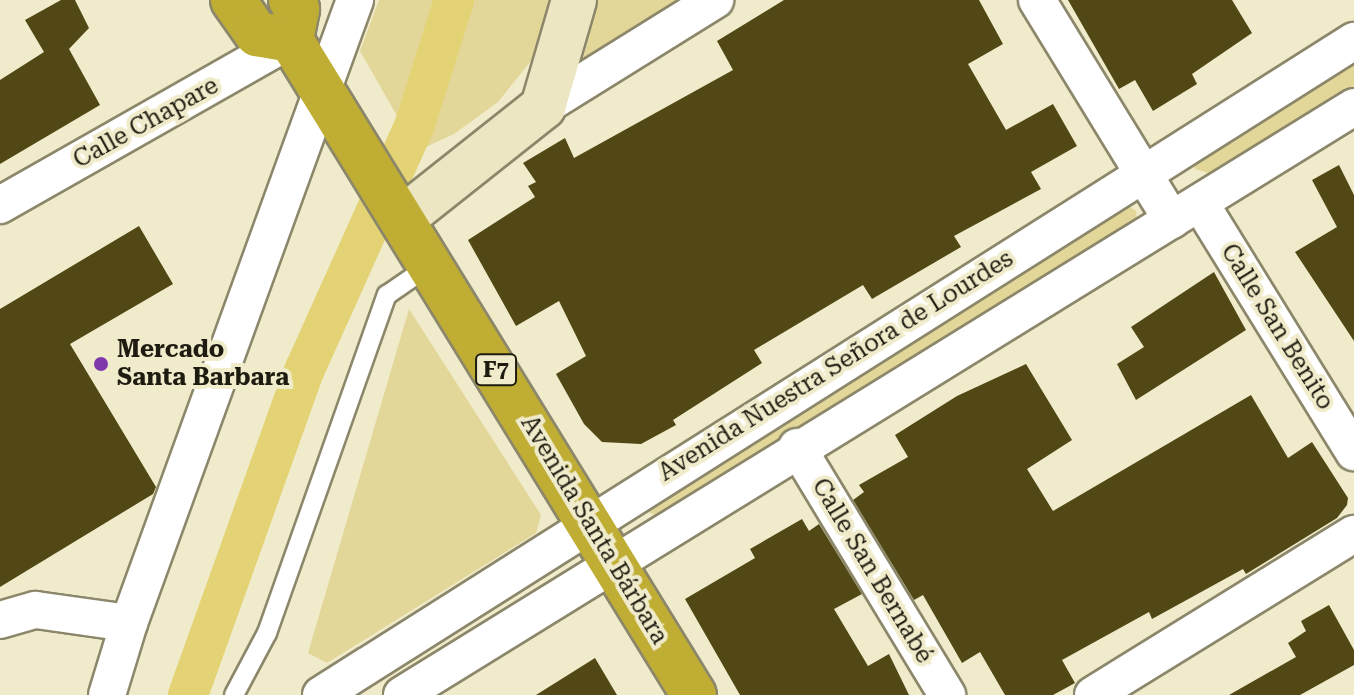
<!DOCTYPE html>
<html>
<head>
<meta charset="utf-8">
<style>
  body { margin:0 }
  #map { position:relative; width:1354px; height:695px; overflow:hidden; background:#f0ebcb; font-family:"Roboto Serif",serif }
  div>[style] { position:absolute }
  .green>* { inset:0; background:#e2d799 }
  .canal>* { height:40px; margin:-20px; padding:0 20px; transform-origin:20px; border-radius:20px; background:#e3d375 }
  .building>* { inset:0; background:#514815 }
  .roads { filter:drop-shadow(2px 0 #8c876a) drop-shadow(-2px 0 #8c876a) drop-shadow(0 2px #8c876a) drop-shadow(0 -2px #8c876a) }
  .lane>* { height:18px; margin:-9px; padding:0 9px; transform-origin:9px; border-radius:9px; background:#fff }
  .street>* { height:36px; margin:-18px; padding:0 18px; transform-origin:18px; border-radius:18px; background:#fff }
  .secondary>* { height:44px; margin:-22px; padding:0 22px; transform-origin:22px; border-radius:22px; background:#ece6c2 }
  .highway>* { height:44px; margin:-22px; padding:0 22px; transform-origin:22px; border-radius:22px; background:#c0ad34 }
  .dots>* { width:22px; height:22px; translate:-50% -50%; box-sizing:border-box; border:4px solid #f0ebcb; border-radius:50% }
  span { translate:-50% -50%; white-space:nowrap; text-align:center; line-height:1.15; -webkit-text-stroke:8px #f0ebcb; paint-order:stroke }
  .shield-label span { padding:2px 6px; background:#f0ebcb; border:2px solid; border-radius:6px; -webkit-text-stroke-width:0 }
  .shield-label { font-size:22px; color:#1e1c11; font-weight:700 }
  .street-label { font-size:24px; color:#1e1c11 }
  .poi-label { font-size:24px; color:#1e1c11; font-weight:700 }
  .left { translate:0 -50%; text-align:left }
</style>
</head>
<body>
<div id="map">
  <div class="green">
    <i style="clip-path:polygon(379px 0,556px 0,542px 47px,498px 102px,454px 134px,417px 151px,360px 51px)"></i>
    <i style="clip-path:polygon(598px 0,691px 0,581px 67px)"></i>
    <i style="clip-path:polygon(1354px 56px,1354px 87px,1212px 174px,1195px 169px,1193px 164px)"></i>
    <i style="clip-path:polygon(1127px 205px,1136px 211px,1137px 220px,658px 517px,645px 510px)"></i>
    <i style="clip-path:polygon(409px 309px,541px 515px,536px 533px,327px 663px,308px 653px)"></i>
  </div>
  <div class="canal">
    <i style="left:188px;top:695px;width:346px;rotate:-70.3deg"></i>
    <i style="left:305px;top:369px;width:269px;rotate:-65.8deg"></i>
    <i style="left:415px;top:124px;width:130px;rotate:-72.5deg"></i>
  </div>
  <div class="building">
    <i style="clip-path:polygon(61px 0,75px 0,89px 28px,69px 49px,100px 105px,0 164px,0 80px,44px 52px,25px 20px)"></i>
    <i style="clip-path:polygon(784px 0,979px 0,1003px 44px,968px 64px,1006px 130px,1053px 104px,1077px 146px,1031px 172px,1041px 189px,954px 236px,961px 247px,872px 299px,863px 285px,754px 350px,762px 363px,673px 420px,676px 425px,641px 444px,602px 442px,584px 424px,556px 374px,586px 356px,559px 301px,516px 326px,468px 240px,535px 197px,528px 186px,536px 182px,523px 163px,565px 138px,574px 158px,733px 70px,717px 41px)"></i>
    <i style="clip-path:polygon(1068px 0,1232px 0,1252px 33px,1192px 74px,1197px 84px,1153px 111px,1135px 80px,1119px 89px)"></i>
    <i style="clip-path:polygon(1339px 165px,1354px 195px,1354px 341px,1295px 252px,1337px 227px,1312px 180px)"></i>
    <i style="clip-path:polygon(139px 226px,173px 284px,70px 344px,156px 487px,153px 494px,0 587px,0 309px)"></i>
    <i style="clip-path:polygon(1214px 272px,1246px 330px,1136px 400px,1117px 364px,1144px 347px,1131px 327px)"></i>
    <i style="clip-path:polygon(1026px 364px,1072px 440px,1027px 469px,1053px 511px,1251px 395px,1288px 458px,1312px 442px,1348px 498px,1347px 505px,1337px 518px,1246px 574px,1243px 569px,1152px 619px,1149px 612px,1062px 660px,1075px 683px,1053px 695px,1005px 695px,980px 652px,962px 663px,923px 595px,914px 600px,853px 500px,864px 492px,859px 485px,908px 457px,895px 435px,957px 396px)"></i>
    <i style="clip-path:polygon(802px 519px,809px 531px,819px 524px,862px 594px,834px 609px,868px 666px,889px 654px,909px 695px,740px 695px,685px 599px,755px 558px,750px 549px)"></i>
    <i style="clip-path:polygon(1329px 605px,1354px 650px,1354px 665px,1300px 695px,1229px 695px,1296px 657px,1288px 643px,1306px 631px,1301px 621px)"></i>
    <i style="clip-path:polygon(595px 658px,617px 695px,536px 695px)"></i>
  </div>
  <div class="roads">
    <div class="lane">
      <i style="left:234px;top:695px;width:70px;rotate:-62deg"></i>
      <i style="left:267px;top:633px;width:359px;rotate:-70.5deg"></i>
      <i style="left:387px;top:295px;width:51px;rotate:-34.6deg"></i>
    </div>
    <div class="street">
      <i style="left:1037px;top:0;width:258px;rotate:58.5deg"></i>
      <i style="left:543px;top:107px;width:203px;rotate:-31.9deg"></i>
      <i style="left:1200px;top:203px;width:293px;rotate:58.3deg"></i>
      <i style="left:0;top:205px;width:335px;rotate:-29.6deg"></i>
      <i style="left:797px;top:447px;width:290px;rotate:58.8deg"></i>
      <i style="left:0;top:620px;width:37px;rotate:-16deg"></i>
      <i style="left:36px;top:610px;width:94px;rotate:8deg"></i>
      <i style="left:107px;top:695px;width:75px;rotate:-73deg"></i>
      <i style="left:129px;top:623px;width:663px;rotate:-70.06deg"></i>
      <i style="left:321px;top:695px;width:1223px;rotate:-32.34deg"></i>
      <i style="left:402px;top:695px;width:1119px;rotate:-31.7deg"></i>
      <i style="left:1093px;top:695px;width:307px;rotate:-31.7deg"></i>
    </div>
    <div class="secondary">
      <i style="left:403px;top:218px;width:179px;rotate:-38.4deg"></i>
      <i style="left:543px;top:107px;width:111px;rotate:-73.8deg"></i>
    </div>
    <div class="highway">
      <i style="left:233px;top:0;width:42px;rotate:54.8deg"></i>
      <i style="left:257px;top:34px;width:35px;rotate:10deg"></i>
      <i style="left:291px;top:0;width:11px;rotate:56deg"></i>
      <i style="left:297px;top:9px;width:32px;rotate:101deg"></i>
      <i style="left:291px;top:40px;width:769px;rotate:58.4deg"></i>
    </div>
  </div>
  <div class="dots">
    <i style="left:101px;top:364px;background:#8039ac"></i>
  </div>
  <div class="shield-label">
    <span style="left:496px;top:370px">F7</span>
  </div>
  <div class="street-label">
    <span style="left:146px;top:123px;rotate:-29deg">Calle Chapare</span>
    <span style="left:1277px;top:327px;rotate:58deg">Calle San Benito</span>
    <span style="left:836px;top:366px;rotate:-32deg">Avenida Nuestra Señora de Lourdes</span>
    <span style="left:594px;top:530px;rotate:59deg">Avenida Santa Bárbara</span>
    <span style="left:872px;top:571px;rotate:59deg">Calle San Bernabé</span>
  </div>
  <div class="poi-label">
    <span class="left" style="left:117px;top:364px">Mercado<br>Santa Barbara</span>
  </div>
</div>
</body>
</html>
